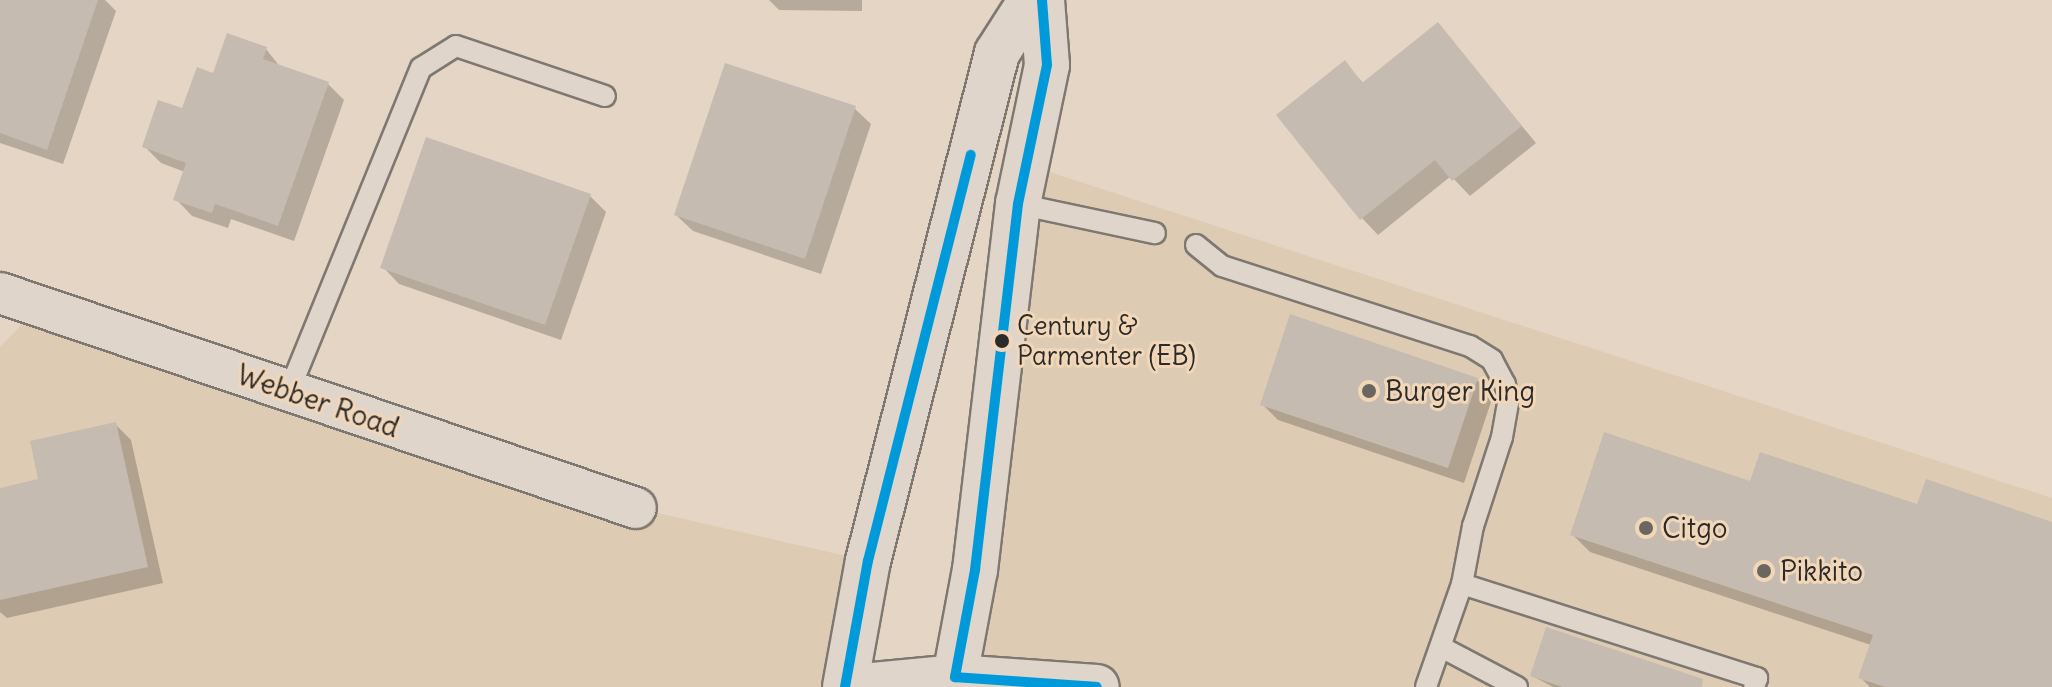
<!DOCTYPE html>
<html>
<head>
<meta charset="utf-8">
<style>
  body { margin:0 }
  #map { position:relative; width:2052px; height:687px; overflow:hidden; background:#e4d5c5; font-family:Delius,sans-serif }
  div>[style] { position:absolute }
  .built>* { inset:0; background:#decbb4 }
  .shadow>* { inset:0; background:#0003 }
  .building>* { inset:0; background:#c6bbb0 }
  .roads { filter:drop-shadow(2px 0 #7e7870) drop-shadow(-2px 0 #7e7870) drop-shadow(0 2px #7e7870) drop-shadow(0 -2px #7e7870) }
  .lane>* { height:20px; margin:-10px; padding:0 10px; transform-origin:10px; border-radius:10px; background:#dfd5ca }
  .street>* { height:40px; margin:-20px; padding:0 20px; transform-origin:20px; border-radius:20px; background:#dfd5ca }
  .secondary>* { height:44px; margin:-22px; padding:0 22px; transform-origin:22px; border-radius:22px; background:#dfd5ca }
  .bus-1>* { height:10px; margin:-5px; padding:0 5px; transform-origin:5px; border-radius:5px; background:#009ada }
  .dots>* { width:22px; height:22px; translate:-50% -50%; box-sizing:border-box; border:4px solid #f1d6b8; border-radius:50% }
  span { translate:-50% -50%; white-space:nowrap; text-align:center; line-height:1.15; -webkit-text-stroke:6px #f1d6b8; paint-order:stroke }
  .bus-label { font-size:26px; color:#2b2b2b }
  .left { translate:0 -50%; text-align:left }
  .poi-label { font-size:28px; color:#2b2b2b }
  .street-label { font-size:28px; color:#2b2b2b }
</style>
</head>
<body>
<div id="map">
  <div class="built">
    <i style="clip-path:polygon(1025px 164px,2052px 498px,2052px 687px,1097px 687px,955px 677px)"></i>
    <i style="clip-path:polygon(39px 307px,636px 508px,868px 561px,845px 687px,0 687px,0 347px)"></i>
  </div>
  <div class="shadow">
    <i style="clip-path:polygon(0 0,105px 0,116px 11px,63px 164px,0 143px)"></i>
    <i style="clip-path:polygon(769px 0,862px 0,862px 11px,779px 10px)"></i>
    <i style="clip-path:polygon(1438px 25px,1536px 143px,1470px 196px,1451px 176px,1378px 235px,1362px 218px,1345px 63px,1364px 84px)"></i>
    <i style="clip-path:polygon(266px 49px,281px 68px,328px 84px,344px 100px,294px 241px,231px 219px,228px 228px,192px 216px,176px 199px,185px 172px,161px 163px,145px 147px,214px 76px)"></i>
    <i style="clip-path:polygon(854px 108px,871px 124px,821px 274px,693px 231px,676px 215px)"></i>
    <i style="clip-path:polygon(590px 196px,606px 212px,561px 340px,399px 284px,383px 267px)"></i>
    <i style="clip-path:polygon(1477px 380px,1493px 396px,1464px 483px,1278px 420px,1262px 404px)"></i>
    <i style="clip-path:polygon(115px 424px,131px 440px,163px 583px,7px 618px,0 612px,0 490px,40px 480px)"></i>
    <i style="clip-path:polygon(1751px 484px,2052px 524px,2052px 687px,1870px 687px,1860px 677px,1871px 645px,1590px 552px,1572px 534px)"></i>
    <i style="clip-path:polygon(1532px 676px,1695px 687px,1553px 687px)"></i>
  </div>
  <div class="building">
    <i style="clip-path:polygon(0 0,98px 0,47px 150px,0 133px)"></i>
    <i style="clip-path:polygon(1438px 22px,1522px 126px,1452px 181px,1435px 160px,1360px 220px,1276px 115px,1345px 60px,1362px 83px)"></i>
    <i style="clip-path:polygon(227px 33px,267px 47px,263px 59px,329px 82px,278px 226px,215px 204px,212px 213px,173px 200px,186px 163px,142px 147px,158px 100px,182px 108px,197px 67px,213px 73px)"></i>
    <i style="clip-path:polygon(725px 63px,856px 106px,805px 259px,674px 215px)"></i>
    <i style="clip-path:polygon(426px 137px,591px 194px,545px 325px,380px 268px)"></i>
    <i style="clip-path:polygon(1290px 314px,1478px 378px,1448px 468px,1260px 405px)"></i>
    <i style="clip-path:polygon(116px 422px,148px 567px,0 600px,0 488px,38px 479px,30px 441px)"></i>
    <i style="clip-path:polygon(1604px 432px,1750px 481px,1760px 452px,1917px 504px,1926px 479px,2052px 522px,2052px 687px,1885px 687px,1858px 678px,1873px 635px,1570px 535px)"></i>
    <i style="clip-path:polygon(1546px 627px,1703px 679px,1702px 687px,1562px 687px,1530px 676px)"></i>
  </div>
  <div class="roads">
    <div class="lane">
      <i style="left:1018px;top:204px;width:140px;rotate:12deg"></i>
      <i style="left:1196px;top:245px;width:33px;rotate:39deg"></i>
      <i style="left:1222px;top:266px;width:261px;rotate:17.9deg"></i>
      <i style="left:1470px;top:346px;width:26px;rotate:32deg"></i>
      <i style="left:1492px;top:360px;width:27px;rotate:62deg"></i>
      <i style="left:1505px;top:384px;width:19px;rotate:81deg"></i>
      <i style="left:1508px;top:403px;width:35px;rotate:100deg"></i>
      <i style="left:1502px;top:437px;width:94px;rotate:108deg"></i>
      <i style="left:1473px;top:526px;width:59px;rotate:100.7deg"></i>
      <i style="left:1462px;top:584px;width:109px;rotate:109.3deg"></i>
      <i style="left:289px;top:391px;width:349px;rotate:-67.8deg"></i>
      <i style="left:421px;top:68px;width:41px;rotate:-32.2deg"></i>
      <i style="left:456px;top:46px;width:157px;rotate:18.6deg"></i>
      <i style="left:1462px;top:584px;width:310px;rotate:17.7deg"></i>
      <i style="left:1757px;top:678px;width:9px;rotate:108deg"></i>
      <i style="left:1441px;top:647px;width:86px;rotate:27.8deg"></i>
    </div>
    <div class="street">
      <i style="left:0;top:293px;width:671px;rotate:18.68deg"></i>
    </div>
    <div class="secondary">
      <i style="left:845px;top:687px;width:128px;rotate:-79.7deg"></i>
      <i style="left:868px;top:561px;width:524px;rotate:-75.75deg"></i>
      <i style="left:997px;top:53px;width:63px;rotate:-57.3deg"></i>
      <i style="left:852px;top:687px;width:103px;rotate:-5.5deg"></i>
      <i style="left:955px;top:677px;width:142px;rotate:4deg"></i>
      <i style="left:953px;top:687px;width:119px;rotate:-79.4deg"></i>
      <i style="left:975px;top:570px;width:369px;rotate:-83.3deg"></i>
      <i style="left:1018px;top:204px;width:142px;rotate:-78.2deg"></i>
      <i style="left:1047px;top:65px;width:65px;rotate:-94.4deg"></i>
    </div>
  </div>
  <div class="bus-1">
    <i style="left:1042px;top:0;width:65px;rotate:85.6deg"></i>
    <i style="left:1047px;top:65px;width:142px;rotate:101.8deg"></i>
    <i style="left:1018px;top:204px;width:369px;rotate:96.7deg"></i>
    <i style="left:975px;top:570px;width:109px;rotate:100.6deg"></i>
    <i style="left:955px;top:677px;width:142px;rotate:4deg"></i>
    <i style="left:845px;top:687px;width:128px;rotate:-79.7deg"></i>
    <i style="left:868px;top:561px;width:419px;rotate:-75.8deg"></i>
  </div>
  <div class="dots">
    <i style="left:1002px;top:341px;background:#2b2b2b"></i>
    <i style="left:1369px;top:391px;background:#6c6661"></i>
    <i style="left:1646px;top:528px;background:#6c6661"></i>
    <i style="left:1764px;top:571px;background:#6c6661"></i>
  </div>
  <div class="bus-label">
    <span class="left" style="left:1017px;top:341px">Century &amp;<br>Parmenter (EB)</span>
  </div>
  <div class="poi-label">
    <span class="left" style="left:1385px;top:391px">Burger King</span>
    <span class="left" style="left:1662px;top:528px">Citgo</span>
    <span class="left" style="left:1780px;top:571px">Pikkito</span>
  </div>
  <div class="street-label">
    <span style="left:318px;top:401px;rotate:19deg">Webber Road</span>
  </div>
</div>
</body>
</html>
